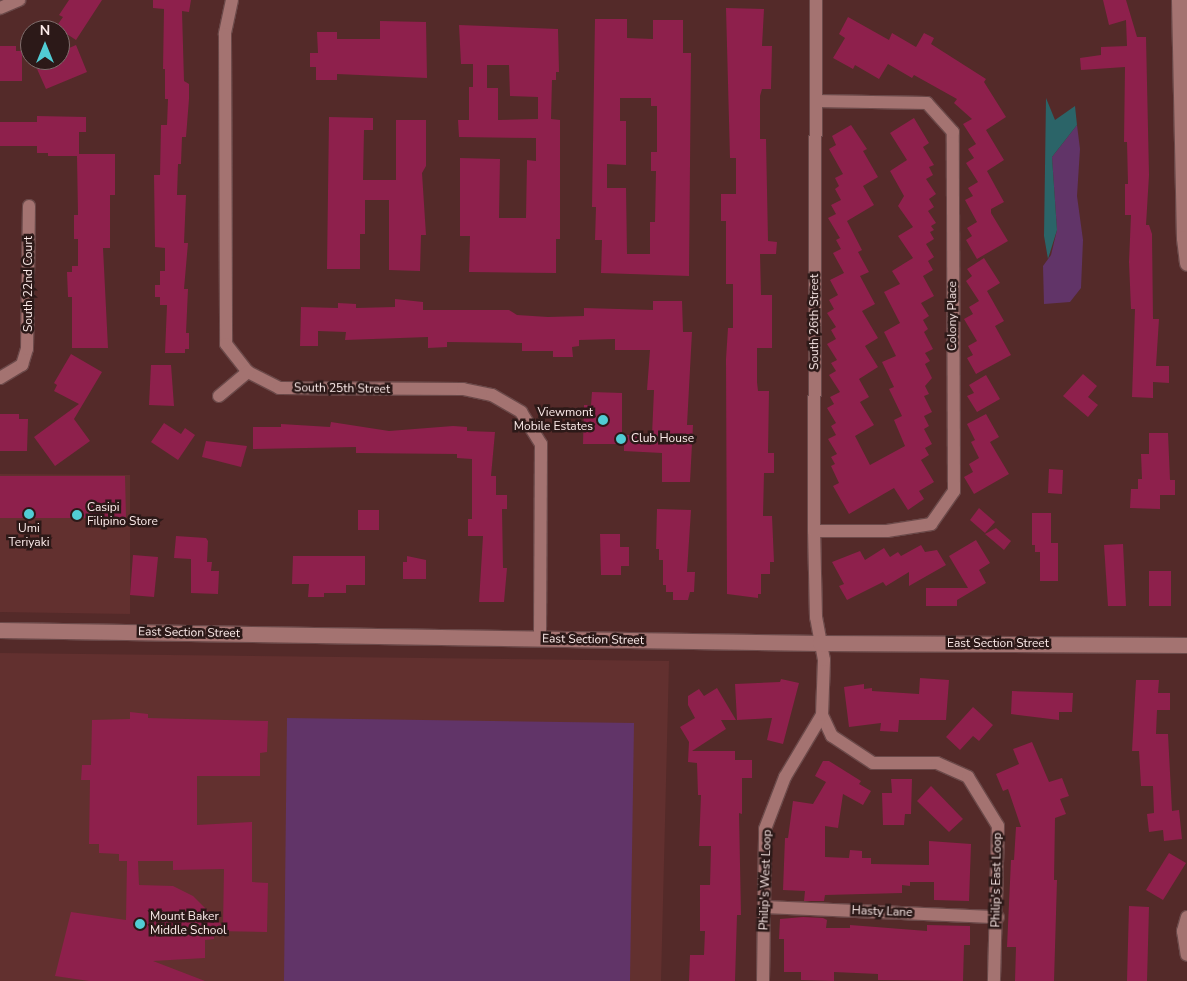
<!DOCTYPE html>
<html>
<head>
<meta charset="utf-8">
<style>
  body { margin:0 }
  #map { position:relative; width:1187px; height:981px; overflow:hidden; background:#542a29; font-family:"Nunito Sans",sans-serif }
  div>[style] { position:absolute }
  .built>* { inset:0; background:#62302f }
  .green>* { inset:0; background:#613468 }
  .water>* { inset:0; background:#2b6468 }
  .building>* { inset:0; background:#8e204c }
  .roads { filter:drop-shadow(1px 0 #6b4949) drop-shadow(-1px 0 #6b4949) drop-shadow(0 1px #6b4949) drop-shadow(0 -1px #6b4949) }
  .minor>* { height:12px; margin:-6px; padding:0 6px; transform-origin:6px; border-radius:6px; background:#a47371 }
  .tertiary>* { height:15px; margin:-7.5px; padding:0 7.5px; transform-origin:7.5px; border-radius:7.5px; background:#a47371 }
  .dots>* { width:14px; height:14px; translate:-50% -50%; box-sizing:border-box; border:2px solid #2c1918; border-radius:50% }
  span { translate:-50% -50%; white-space:nowrap; text-align:center; line-height:1.15; -webkit-text-stroke:5px #2c1918; paint-order:stroke }
  .street-label { font-size:12px; color:#fcebea }
  .poi-label { font-size:12px; color:#fcebea }
  .right { translate:-100% -50%; text-align:right }
  .left { translate:0 -50%; text-align:left }
  .north { position:absolute; left:20px; top:20px; width:50px; height:50px; box-sizing:border-box; background:#2c1918; border:1px solid #7f6d6c; border-radius:50%; rotate:0deg; font-size:14px; font-weight:700; line-height:20px; text-align:center; color:#fcebea }
  .north::after { content:''; display:block; margin:auto; width:18px; height:22px; background:#51ccd4; clip-path:polygon(50% 0,100% 100%,50% 72%,0 100%) }
</style>
</head>
<body>
<div id="map">
  <div class="built">
    <i style="clip-path:polygon(0 474px,130px 475px,130px 614px,0 612px)"></i>
    <i style="clip-path:polygon(0 653px,669px 661px,661px 981px,0 981px)"></i>
  </div>
  <div class="green">
    <i style="clip-path:polygon(1077px 125px,1080px 149px,1077px 196px,1083px 240px,1081px 288px,1070px 302px,1044px 304px,1043px 266px,1051px 255px,1057px 230px,1052px 157px)"></i>
    <i style="clip-path:polygon(287px 718px,634px 723px,630px 981px,284px 981px)"></i>
  </div>
  <div class="water">
    <i style="clip-path:polygon(1046px 98px,1055px 120px,1075px 106px,1077px 125px,1052px 157px,1057px 230px,1048px 259px,1044px 236px)"></i>
  </div>
  <div class="building">
    <i style="clip-path:polygon(69px 0,102px 0,76px 40px,56px 27px,63px 17px,59px 15px)"></i>
    <i style="clip-path:polygon(153px 0,191px 0,189px 12px,182px 11px,184px 81px,189px 84px,189px 99px,186px 137px,182px 137px,181px 164px,178px 164px,177px 195px,186px 195px,184px 243px,188px 243px,184px 289px,188px 289px,186px 333px,189px 333px,189px 349px,185px 349px,185px 353px,165px 353px,167px 305px,160px 305px,160px 297px,155px 297px,155px 285px,160px 285px,160px 271px,165px 271px,165px 248px,155px 247px,154px 175px,160px 175px,161px 125px,167px 125px,168px 99px,165px 99px,165px 69px,163px 69px,164px 9px,153px 8px)"></i>
    <i style="clip-path:polygon(1103px 0,1126px 0,1137px 37px,1146px 37px,1149px 175px,1146px 225px,1149px 225px,1152px 234px,1153px 319px,1159px 319px,1156px 366px,1169px 366px,1169px 383px,1153px 382px,1153px 398px,1132px 397px,1135px 309px,1131px 309px,1129px 262px,1131px 215px,1125px 215px,1125px 184px,1128px 184px,1127px 142px,1124px 142px,1125px 67px,1081px 70px,1080px 58px,1101px 55px,1101px 47px,1127px 46px,1126px 20px,1109px 25px)"></i>
    <i style="clip-path:polygon(726px 8px,764px 9px,762px 46px,772px 46px,771px 89px,762px 89px,760px 96px,760px 139px,766px 139px,768px 241px,777px 242px,776px 254px,760px 254px,761px 295px,772px 295px,772px 348px,757px 348px,757px 382px,758px 391px,769px 391px,768px 453px,774px 453px,774px 473px,764px 473px,763px 516px,772px 516px,774px 562px,770px 562px,770px 574px,761px 574px,761px 594px,758px 594px,758px 598px,727px 594px,726px 359px,728px 328px,733px 328px,733px 284px,726px 284px,726px 221px,721px 221px,721px 194px,736px 194px,736px 158px,730px 158px)"></i>
    <i style="clip-path:polygon(848px 17px,889px 40px,892px 33px,916px 47px,924px 33px,934px 38px,931px 44px,986px 79px,984px 82px,1006px 117px,986px 130px,1004px 160px,987px 171px,1004px 202px,991px 209px,991px 213px,1008px 241px,977px 259px,966px 240px,972px 236px,967px 228px,977px 222px,965px 200px,973px 196px,968px 188px,978px 182px,966px 163px,974px 158px,968px 149px,976px 144px,963px 124px,972px 119px,954px 103px,957px 99px,914px 75px,912px 78px,888px 64px,879px 79px,855px 65px,853px 69px,833px 58px,845px 38px,839px 34px)"></i>
    <i style="clip-path:polygon(evenodd,595px 19px,627px 19px,627px 38px,653px 39px,653px 20px,683px 20px,683px 53px,691px 53px,689px 276px,601px 273px,602px 240px,595px 240px,596px 207px,592px 207px,595px 19px,620px 98px,651px 98px,651px 106px,657px 106px,657px 152px,651px 152px,651px 171px,656px 171px,655px 222px,650px 222px,650px 254px,627px 254px,626px 188px,607px 188px,607px 164px,626px 165px,626px 121px,620px 121px,620px 98px)"></i>
    <i style="clip-path:polygon(380px 21px,426px 22px,427px 78px,337px 74px,337px 80px,316px 80px,316px 67px,310px 67px,310px 53px,318px 53px,317px 32px,337px 32px,337px 39px,380px 39px)"></i>
    <i style="clip-path:polygon(evenodd,459px 25px,558px 29px,559px 72px,556px 72px,556px 80px,552px 80px,551px 119px,560px 120px,560px 239px,556px 239px,556px 273px,469px 272px,470px 236px,460px 236px,460px 158px,500px 159px,499px 218px,526px 218px,527px 160px,536px 161px,536px 138px,459px 137px,458px 120px,469px 120px,469px 87px,473px 87px,473px 64px,461px 64px,459px 25px,487px 65px,509px 65px,510px 96px,538px 97px,538px 119px,498px 120px,498px 88px,487px 88px,487px 65px)"></i>
    <i style="clip-path:polygon(76px 45px,87px 72px,46px 89px,33px 60px,60px 60px,60px 52px)"></i>
    <i style="clip-path:polygon(0 46px,16px 46px,16px 51px,22px 51px,22px 81px,0 81px)"></i>
    <i style="clip-path:polygon(37px 116px,86px 117px,86px 132px,79px 132px,79px 154px,115px 154px,115px 195px,110px 195px,110px 248px,103px 248px,108px 348px,72px 348px,72px 297px,68px 297px,67px 272px,72px 272px,72px 266px,78px 266px,78px 239px,74px 239px,74px 215px,78px 215px,77px 156px,48px 156px,48px 153px,37px 153px,37px 146px,0 146px,0 122px,37px 122px)"></i>
    <i style="clip-path:polygon(329px 117px,373px 118px,373px 130px,364px 130px,363px 180px,396px 180px,396px 120px,426px 120px,426px 166px,422px 173px,426px 235px,421px 235px,420px 271px,389px 270px,389px 200px,365px 200px,365px 234px,360px 234px,360px 269px,327px 269px)"></i>
    <i style="clip-path:polygon(914px 118px,929px 143px,923px 147px,934px 165px,929px 167px,933px 175px,926px 179px,936px 194px,929px 199px,934px 207px,928px 211px,936px 223px,931px 226px,934px 230px,930px 232px,934px 239px,926px 244px,934px 257px,928px 261px,933px 270px,923px 276px,934px 296px,921px 303px,929px 316px,923px 320px,928px 329px,924px 332px,933px 349px,925px 353px,930px 361px,925px 364px,932px 378px,925px 386px,929px 394px,924px 396px,932px 412px,924px 416px,929px 426px,924px 429px,932px 444px,925px 448px,929px 455px,921px 460px,934px 482px,919px 491px,924px 499px,908px 510px,894px 488px,849px 514px,833px 486px,839px 483px,831px 466px,835px 464px,831px 457px,837px 454px,828px 439px,836px 435px,831px 426px,836px 423px,827px 408px,834px 404px,830px 397px,840px 392px,829px 375px,836px 371px,831px 363px,837px 360px,827px 344px,836px 339px,831px 330px,836px 327px,827px 313px,834px 309px,829px 300px,838px 295px,830px 280px,844px 273px,833px 253px,841px 249px,836px 240px,840px 238px,828px 218px,836px 214px,831px 205px,841px 200px,835px 189px,839px 186px,835px 178px,843px 174px,829px 149px,836px 145px,832px 136px,851px 125px,867px 149px,863px 151px,878px 177px,863px 186px,874px 205px,847px 221px,862px 250px,858px 252px,869px 272px,860px 276px,875px 304px,862px 311px,878px 338px,865px 346px,878px 367px,859px 379px,869px 397px,860px 402px,874px 425px,855px 436px,870px 465px,905px 446px,894px 420px,902px 416px,889px 389px,894px 387px,882px 362px,896px 356px,884px 332px,900px 323px,884px 292px,900px 284px,892px 271px,913px 258px,898px 236px,913px 227px,898px 206px,904px 196px,890px 171px,907px 160px,890px 133px)"></i>
    <i style="clip-path:polygon(984px 258px,1000px 283px,987px 291px,1004px 321px,995px 326px,1011px 355px,976px 374px,967px 358px,973px 355px,968px 346px,977px 341px,964px 319px,973px 314px,969px 307px,979px 301px,966px 281px,972px 276px,967px 269px)"></i>
    <i style="clip-path:polygon(395px 299px,423px 302px,423px 310px,509px 310px,517px 315px,548px 317px,584px 316px,584px 308px,653px 310px,653px 301px,682px 301px,683px 332px,692px 332px,687px 425px,693px 425px,690px 482px,662px 482px,662px 453px,624px 451px,624px 435px,652px 435px,654px 390px,647px 390px,650px 350px,615px 350px,615px 339px,579px 340px,579px 346px,572px 347px,573px 357px,553px 357px,553px 351px,522px 351px,522px 343px,447px 342px,447px 347px,428px 348px,428px 337px,345px 340px,346px 332px,318px 331px,318px 346px,300px 346px,301px 307px,338px 308px,338px 303px,356px 304px,356px 308px,395px 307px)"></i>
    <i style="clip-path:polygon(71px 354px,102px 372px,74px 419px,90px 441px,55px 466px,34px 437px,79px 404px,54px 391px,57px 385px,54px 383px)"></i>
    <i style="clip-path:polygon(151px 365px,171px 365px,174px 406px,149px 405px)"></i>
    <i style="clip-path:polygon(1083px 374px,1097px 386px,1088px 397px,1098px 405px,1088px 417px,1063px 396px)"></i>
    <i style="clip-path:polygon(986px 375px,1000px 399px,977px 412px,967px 396px,974px 393px,969px 385px)"></i>
    <i style="clip-path:polygon(592px 392px,622px 393px,622px 444px,583px 444px,584px 405px,591px 405px)"></i>
    <i style="clip-path:polygon(0 414px,19px 414px,19px 419px,28px 419px,27px 451px,0 451px)"></i>
    <i style="clip-path:polygon(986px 414px,999px 437px,990px 442px,1009px 474px,974px 494px,964px 477px,973px 472px,969px 464px,979px 458px,971px 442px,975px 440px,967px 424px)"></i>
    <i style="clip-path:polygon(331px 422px,389px 431px,453px 426px,467px 427px,467px 431px,495px 432px,491px 476px,496px 476px,496px 495px,507px 495px,507px 509px,502px 509px,503px 568px,507px 568px,504px 602px,479px 602px,483px 536px,468px 536px,468px 519px,472px 519px,472px 459px,457px 458px,457px 454px,356px 453px,356px 447px,253px 449px,253px 427px,281px 427px,281px 424px,330px 427px)"></i>
    <i style="clip-path:polygon(164px 423px,181px 434px,185px 428px,195px 435px,178px 460px,151px 442px)"></i>
    <i style="clip-path:polygon(1149px 433px,1168px 433px,1170px 480px,1175px 480px,1175px 495px,1160px 495px,1160px 509px,1130px 508px,1131px 489px,1138px 489px,1138px 479px,1142px 479px,1141px 454px,1149px 454px)"></i>
    <i style="clip-path:polygon(206px 441px,247px 446px,241px 467px,202px 457px)"></i>
    <i style="clip-path:polygon(1049px 469px,1063px 470px,1062px 494px,1048px 493px)"></i>
    <i style="clip-path:polygon(0 476px,125px 476px,126px 518px,0 518px)"></i>
    <i style="clip-path:polygon(979px 508px,995px 522px,985px 533px,970px 520px)"></i>
    <i style="clip-path:polygon(657px 509px,691px 510px,687px 572px,695px 572px,694px 592px,690px 592px,688px 600px,673px 600px,673px 592px,666px 592px,666px 585px,663px 585px,663px 560px,659px 560px,659px 549px,656px 549px)"></i>
    <i style="clip-path:polygon(358px 510px,379px 510px,379px 530px,358px 530px)"></i>
    <i style="clip-path:polygon(1032px 513px,1051px 513px,1051px 543px,1058px 543px,1058px 581px,1040px 581px,1040px 552px,1035px 552px,1035px 545px,1032px 545px)"></i>
    <i style="clip-path:polygon(996px 528px,1011px 541px,1004px 550px,985px 534px)"></i>
    <i style="clip-path:polygon(600px 534px,620px 534px,620px 547px,629px 547px,629px 566px,621px 566px,621px 575px,601px 575px)"></i>
    <i style="clip-path:polygon(176px 536px,206px 538px,208px 541px,207px 562px,212px 562px,211px 571px,219px 571px,218px 594px,191px 593px,191px 559px,174px 558px)"></i>
    <i style="clip-path:polygon(976px 540px,990px 563px,979px 570px,986px 583px,957px 600px,957px 606px,926px 606px,926px 588px,968px 588px,949px 556px)"></i>
    <i style="clip-path:polygon(1123px 544px,1126px 606px,1108px 606px,1104px 545px)"></i>
    <i style="clip-path:polygon(921px 545px,925px 552px,937px 550px,946px 565px,909px 586px,909px 572px,886px 586px,883px 582px,847px 600px,839px 586px,844px 584px,832px 562px,860px 551px,865px 560px,884px 548px,890px 557px,898px 552px,901px 556px)"></i>
    <i style="clip-path:polygon(133px 555px,158px 557px,154px 597px,130px 595px)"></i>
    <i style="clip-path:polygon(293px 556px,365px 556px,365px 585px,346px 585px,346px 593px,324px 593px,324px 597px,308px 597px,309px 584px,292px 584px)"></i>
    <i style="clip-path:polygon(407px 556px,426px 560px,426px 579px,403px 579px,403px 562px,407px 562px)"></i>
    <i style="clip-path:polygon(1149px 571px,1171px 571px,1171px 606px,1149px 606px)"></i>
    <i style="clip-path:polygon(920px 678px,949px 680px,946px 720px,899px 720px,898px 732px,880px 731px,881px 723px,849px 727px,844px 687px,864px 684px,864px 689px,872px 688px,872px 691px,919px 694px)"></i>
    <i style="clip-path:polygon(781px 679px,799px 683px,783px 744px,767px 740px,772px 718px,737px 720px,735px 684px,780px 682px)"></i>
    <i style="clip-path:polygon(1136px 680px,1159px 680px,1158px 693px,1170px 693px,1170px 710px,1157px 710px,1156px 734px,1168px 734px,1172px 811px,1179px 810px,1182px 839px,1164px 841px,1163px 830px,1149px 832px,1147px 814px,1154px 813px,1153px 786px,1141px 786px,1139px 751px,1132px 751px)"></i>
    <i style="clip-path:polygon(717px 688px,736px 720px,721px 720px,726px 729px,692px 751px,735px 751px,735px 760px,752px 760px,752px 778px,742px 778px,742px 814px,739px 813px,741px 915px,737px 915px,735px 981px,689px 981px,690px 955px,704px 955px,705px 931px,700px 931px,700px 885px,710px 885px,711px 846px,699px 846px,701px 795px,698px 795px,697px 763px,688px 762px,689px 742px,680px 727px,695px 718px,688px 705px,688px 696px,699px 689px,704px 696px)"></i>
    <i style="clip-path:polygon(1012px 691px,1073px 693px,1072px 712px,1059px 712px,1059px 720px,1011px 714px)"></i>
    <i style="clip-path:polygon(973px 707px,993px 725px,979px 741px,973px 736px,960px 750px,946px 737px)"></i>
    <i style="clip-path:polygon(evenodd,130px 712px,148px 714px,148px 718px,268px 721px,267px 752px,260px 753px,260px 776px,197px 776px,197px 825px,252px 822px,252px 882px,268px 883px,267px 932px,214px 931px,214px 939px,205px 940px,205px 958px,153px 961px,205px 981px,89px 981px,55px 976px,71px 912px,126px 920px,127px 861px,119px 861px,119px 854px,99px 853px,99px 844px,89px 844px,90px 780px,81px 780px,82px 765px,91px 765px,92px 720px,130px 719px,130px 712px,138px 861px,173px 861px,173px 870px,224px 869px,223px 926px,193px 896px,173px 886px,139px 885px,138px 861px)"></i>
    <i style="clip-path:polygon(1032px 742px,1049px 782px,1062px 778px,1069px 796px,1060px 799px,1066px 814px,1055px 818px,1054px 880px,1057px 880px,1054px 981px,1015px 981px,1016px 947px,1007px 947px,1011px 860px,1014px 860px,1016px 827px,1021px 827px,1008px 789px,1003px 791px,996px 774px,1019px 764px,1013px 749px)"></i>
    <i style="clip-path:polygon(823px 761px,829px 761px,861px 781px,859px 784px,871px 791px,863px 805px,843px 794px,838px 828px,825px 826px,825px 857px,849px 858px,850px 850px,862px 851px,862px 858px,871px 858px,871px 864px,929px 865px,929px 841px,971px 844px,969px 901px,934px 900px,934px 882px,910px 882px,910px 886px,902px 885px,902px 893px,825px 895px,824px 901px,804px 901px,805px 891px,783px 890px,785px 838px,788px 838px,793px 801px,813px 804px,826px 782px,815px 776px)"></i>
    <i style="clip-path:polygon(891px 779px,912px 779px,911px 814px,905px 814px,904px 825px,883px 825px,882px 793px,892px 793px)"></i>
    <i style="clip-path:polygon(931px 786px,963px 819px,949px 832px,917px 801px)"></i>
    <i style="clip-path:polygon(1169px 853px,1186px 863px,1163px 900px,1146px 890px)"></i>
    <i style="clip-path:polygon(1129px 906px,1149px 907px,1147px 981px,1127px 981px)"></i>
    <i style="clip-path:polygon(803px 917px,823px 918px,827px 920px,826px 928px,850px 928px,850px 925px,927px 931px,927px 925px,970px 926px,970px 945px,964px 945px,963px 981px,878px 980px,878px 974px,834px 972px,834px 981px,801px 980px,801px 972px,784px 972px,784px 939px,779px 939px,780px 919px)"></i>
  </div>
  <div class="roads">
    <div class="minor">
      <i style="left:232px;top:0;width:35px;rotate:102deg"></i>
      <i style="left:225px;top:34px;width:310px;rotate:89.8deg"></i>
      <i style="left:226px;top:344px;width:36px;rotate:52deg"></i>
      <i style="left:248px;top:372px;width:35px;rotate:27deg"></i>
      <i style="left:279px;top:388px;width:184px;rotate:0.3deg"></i>
      <i style="left:463px;top:389px;width:30px;rotate:12deg"></i>
      <i style="left:492px;top:395px;width:34px;rotate:30deg"></i>
      <i style="left:521px;top:412px;width:38px;rotate:58deg"></i>
      <i style="left:541px;top:444px;width:195px;rotate:90.3deg"></i>
      <i style="left:0;top:8px;width:21px;rotate:-23deg"></i>
      <i style="left:0;top:378px;width:26px;rotate:-31deg"></i>
      <i style="left:22px;top:365px;width:17px;rotate:-73deg"></i>
      <i style="left:27px;top:349px;width:143px;rotate:-89.2deg"></i>
      <i style="left:219px;top:396px;width:38px;rotate:-40deg"></i>
      <i style="left:814px;top:531px;width:73px"></i>
      <i style="left:887px;top:531px;width:45px;rotate:-9deg"></i>
      <i style="left:931px;top:524px;width:40px;rotate:-55.1deg"></i>
      <i style="left:954px;top:491px;width:359px;rotate:-90.2deg"></i>
      <i style="left:953px;top:132px;width:39px;rotate:-132deg"></i>
      <i style="left:927px;top:103px;width:111px;rotate:-179deg"></i>
      <i style="left:822px;top:715px;width:23px;rotate:65deg"></i>
      <i style="left:832px;top:736px;width:49px;rotate:33.4deg"></i>
      <i style="left:873px;top:763px;width:64px"></i>
      <i style="left:937px;top:763px;width:34px;rotate:24deg"></i>
      <i style="left:968px;top:777px;width:57px;rotate:58.5deg"></i>
      <i style="left:998px;top:826px;width:155px;rotate:91.5deg"></i>
      <i style="left:765px;top:907px;width:233px;rotate:2.5deg"></i>
      <i style="left:1187px;top:917px;width:15px;rotate:106deg"></i>
      <i style="left:1183px;top:931px;width:24px;rotate:81deg"></i>
      <i style="left:763px;top:981px;width:152px;rotate:-89.2deg"></i>
      <i style="left:765px;top:829px;width:56px;rotate:-69deg"></i>
      <i style="left:785px;top:777px;width:72px;rotate:-59.2deg"></i>
      <i style="left:822px;top:715px;width:55px;rotate:-87.9deg"></i>
      <i style="left:824px;top:660px;width:44px;rotate:-100.5deg"></i>
      <i style="left:816px;top:617px;width:86px;rotate:-91.3deg"></i>
      <i style="left:814px;top:531px;width:531px;rotate:-89.78deg"></i>
    </div>
    <div class="tertiary">
      <i style="left:1179px;top:0;width:238px;rotate:88.8deg"></i>
      <i style="left:1184px;top:238px;width:25px;rotate:83deg"></i>
      <i style="left:0;top:630px;width:820px;rotate:0.91deg"></i>
      <i style="left:820px;top:643px;width:367px;rotate:0.3deg"></i>
    </div>
  </div>
  <div class="dots">
    <i style="left:603px;top:420px;background:#51ccd4"></i>
    <i style="left:621px;top:439px;background:#51ccd4"></i>
    <i style="left:29px;top:514px;background:#51ccd4"></i>
    <i style="left:77px;top:515px;background:#51ccd4"></i>
    <i style="left:140px;top:924px;background:#51ccd4"></i>
  </div>
  <div class="street-label">
    <span style="left:29px;top:284px;rotate:-90deg">South 22nd Court</span>
    <span style="left:953px;top:316px;rotate:-90deg">Colony Place</span>
    <span style="left:815px;top:322px;rotate:-90deg">South 26th Street</span>
    <span style="left:342px;top:389px;rotate:1deg">South 25th Street</span>
    <span style="left:189px;top:633px;rotate:1deg">East Section Street</span>
    <span style="left:593px;top:640px;rotate:1deg">East Section Street</span>
    <span style="left:998px;top:644px">East Section Street</span>
    <span style="left:766px;top:880px;rotate:-88deg">Philip's West Loop</span>
    <span style="left:997px;top:880px;rotate:-89deg">Philip's East Loop</span>
    <span style="left:882px;top:912px;rotate:2deg">Hasty Lane</span>
  </div>
  <div class="poi-label">
    <span class="right" style="left:593px;top:420px">Viewmont<br>Mobile Estates</span>
    <span class="left" style="left:631px;top:439px">Club House</span>
    <span class="left" style="left:87px;top:515px">Casipi<br>Filipino Store</span>
    <span style="left:29px;top:536px">Umi<br>Teriyaki</span>
    <span class="left" style="left:150px;top:924px">Mount Baker<br>Middle School</span>
  </div>
  <div class="north">N</div>
</div>
</body>
</html>
